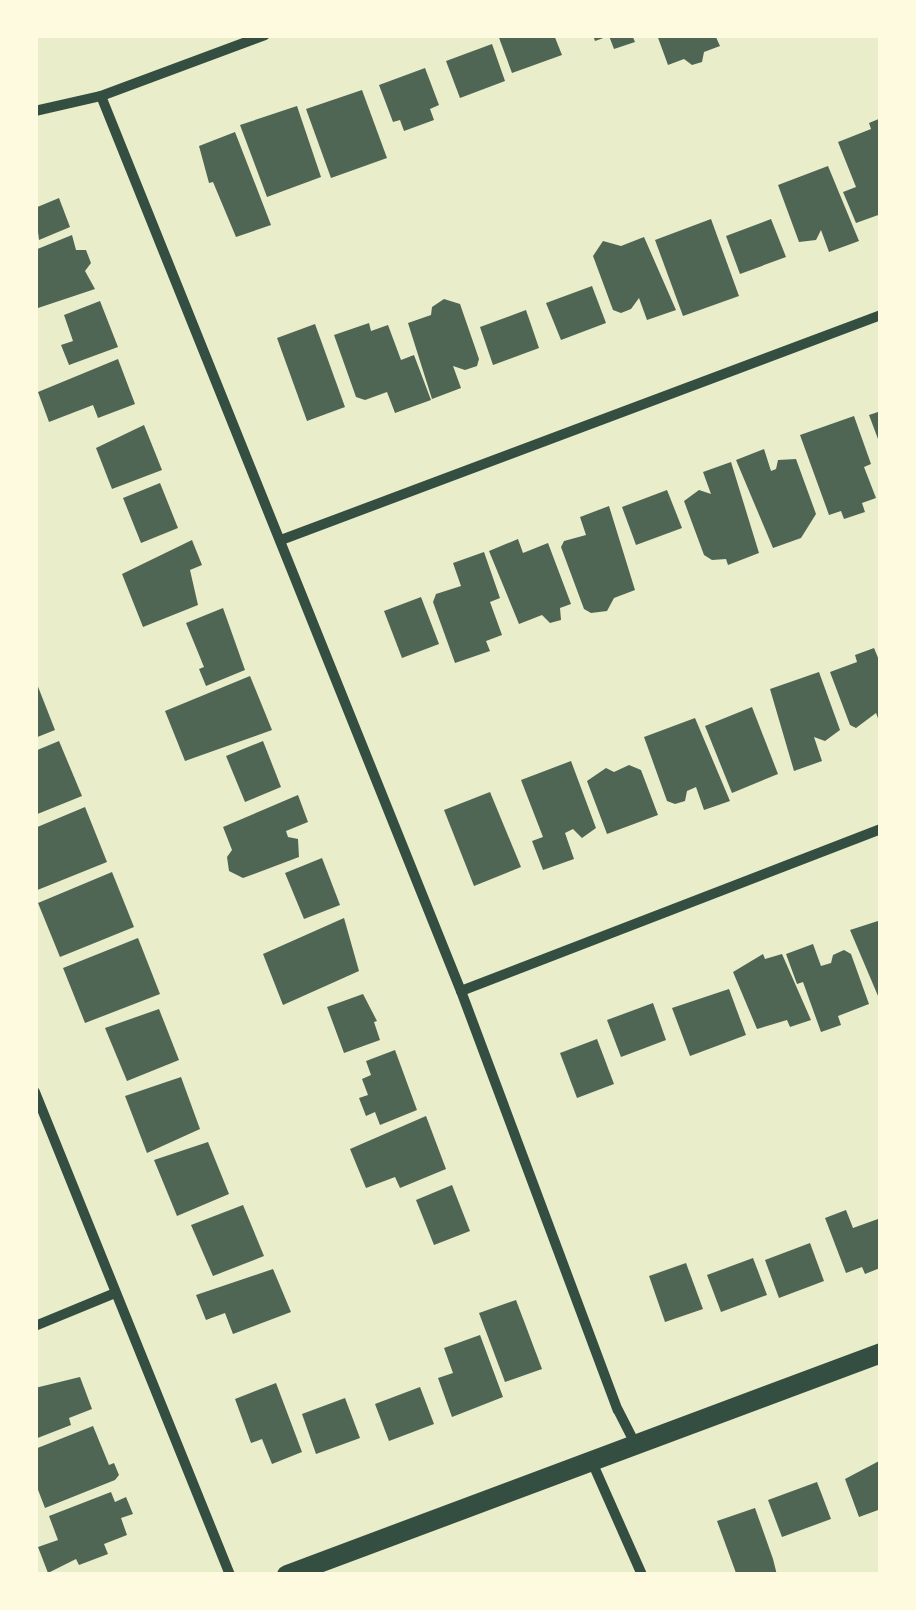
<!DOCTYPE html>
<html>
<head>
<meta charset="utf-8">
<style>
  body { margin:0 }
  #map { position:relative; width:916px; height:1610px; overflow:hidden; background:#e9edc9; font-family:"IBM Plex Sans",sans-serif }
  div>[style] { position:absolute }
  .building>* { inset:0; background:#4f6655 }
  .minor>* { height:10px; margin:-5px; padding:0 5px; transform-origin:5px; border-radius:5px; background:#344e41 }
  .secondary>* { height:20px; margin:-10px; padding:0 10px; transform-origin:10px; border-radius:10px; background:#344e41 }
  span { translate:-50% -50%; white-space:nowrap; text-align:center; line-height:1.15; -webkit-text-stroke:9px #fefae0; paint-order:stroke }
  .frame { position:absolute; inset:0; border:38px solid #fefae0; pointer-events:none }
</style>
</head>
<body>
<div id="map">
  <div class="building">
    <i style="clip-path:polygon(498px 35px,554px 35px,562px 55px,512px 73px)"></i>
    <i style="clip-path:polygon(593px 35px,632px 35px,635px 42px,614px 49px,609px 36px,595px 41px)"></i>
    <i style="clip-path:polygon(657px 35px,715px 35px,720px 46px,704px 52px,702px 62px,692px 65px,684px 59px,668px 65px)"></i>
    <i style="clip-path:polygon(492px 44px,505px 81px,460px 98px,446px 61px)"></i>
    <i style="clip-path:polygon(425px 68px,439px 105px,430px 109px,434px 120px,404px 131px,400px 120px,393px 122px,379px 85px)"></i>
    <i style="clip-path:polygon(362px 90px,387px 158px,331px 178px,306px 109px)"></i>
    <i style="clip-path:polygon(297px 106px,321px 177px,267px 197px,240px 125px)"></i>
    <i style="clip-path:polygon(881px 118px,881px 214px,856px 223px,843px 192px,856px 187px,838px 142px,871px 129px,869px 123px)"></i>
    <i style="clip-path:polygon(235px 132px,271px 225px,236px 237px,213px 182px,209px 183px,199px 146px)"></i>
    <i style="clip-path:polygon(828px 166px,859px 241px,829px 252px,821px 230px,816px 240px,799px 242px,778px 185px)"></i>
    <i style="clip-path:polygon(59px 198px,70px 227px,39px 240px,35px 208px)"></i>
    <i style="clip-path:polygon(711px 219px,739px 296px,683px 316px,655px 240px)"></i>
    <i style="clip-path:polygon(771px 219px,786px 257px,740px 274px,726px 236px)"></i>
    <i style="clip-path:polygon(72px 235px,76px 250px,86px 250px,91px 263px,85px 271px,95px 289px,35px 309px,35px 250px)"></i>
    <i style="clip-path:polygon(644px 237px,676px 310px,647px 320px,639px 298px,631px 309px,621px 313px,613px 310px,593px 256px,603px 241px,621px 246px)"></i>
    <i style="clip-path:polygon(592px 286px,606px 323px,561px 340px,546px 303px)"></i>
    <i style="clip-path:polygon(444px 299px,460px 304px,479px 359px,477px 366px,465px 370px,453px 366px,461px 388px,432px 399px,408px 323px,431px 315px,432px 307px)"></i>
    <i style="clip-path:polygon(100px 301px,118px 347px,69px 365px,61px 345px,73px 341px,64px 315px)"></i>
    <i style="clip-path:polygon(526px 310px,539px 348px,493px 365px,480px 327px)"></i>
    <i style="clip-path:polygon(369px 323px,371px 331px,388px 325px,401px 360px,414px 355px,431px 400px,395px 413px,387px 392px,365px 400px,356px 397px,334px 335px)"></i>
    <i style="clip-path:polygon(315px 324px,345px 407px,307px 421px,277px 338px)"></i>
    <i style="clip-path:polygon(118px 359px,135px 404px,98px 418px,93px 405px,49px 422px,38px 392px)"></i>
    <i style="clip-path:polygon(881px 411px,881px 447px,869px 415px)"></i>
    <i style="clip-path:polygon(854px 416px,871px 464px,864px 467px,876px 498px,862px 503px,865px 512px,844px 519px,841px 511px,829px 515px,800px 435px)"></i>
    <i style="clip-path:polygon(144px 425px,162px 470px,112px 489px,96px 448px)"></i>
    <i style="clip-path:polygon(764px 449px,771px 471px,776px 469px,778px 460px,796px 459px,816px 514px,801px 538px,773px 548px,736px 460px)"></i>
    <i style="clip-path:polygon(731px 462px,759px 553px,728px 565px,726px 559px,712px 560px,704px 555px,684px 501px,699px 490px,711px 494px,703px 472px)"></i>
    <i style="clip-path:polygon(160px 483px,178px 528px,141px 543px,123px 498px)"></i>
    <i style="clip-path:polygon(667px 490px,682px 528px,636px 545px,622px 507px)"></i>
    <i style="clip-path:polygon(609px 506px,635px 590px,614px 598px,607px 611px,591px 613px,584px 609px,561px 547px,564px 541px,586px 535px,580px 517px)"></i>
    <i style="clip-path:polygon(518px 539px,523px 553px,548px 543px,571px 604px,560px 608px,561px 620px,550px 623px,542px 615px,519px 624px,489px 551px)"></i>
    <i style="clip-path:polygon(192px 540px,202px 565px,190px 570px,198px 605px,143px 627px,122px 574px)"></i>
    <i style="clip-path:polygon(484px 552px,500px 598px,490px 602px,502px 635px,486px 641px,490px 651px,455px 663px,433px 602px,436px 594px,461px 586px,453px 563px)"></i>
    <i style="clip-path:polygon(421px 597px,439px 644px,402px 658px,384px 611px)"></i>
    <i style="clip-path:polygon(223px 608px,245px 670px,206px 686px,199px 669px,204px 667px,186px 623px)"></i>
    <i style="clip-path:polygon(874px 648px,881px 665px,881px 726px,876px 713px,856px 728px,850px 725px,830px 672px,857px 662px,855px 655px)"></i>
    <i style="clip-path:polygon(819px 672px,840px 730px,825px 741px,814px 737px,822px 761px,794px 771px,770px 689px)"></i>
    <i style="clip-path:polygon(250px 676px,272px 730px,185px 761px,165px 711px)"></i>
    <i style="clip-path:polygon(35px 679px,55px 730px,35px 738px)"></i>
    <i style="clip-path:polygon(752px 707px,778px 774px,732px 793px,705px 726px)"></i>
    <i style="clip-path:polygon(695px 718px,730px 801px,704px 810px,696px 787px,687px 791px,685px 801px,675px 804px,667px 801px,644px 737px)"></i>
    <i style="clip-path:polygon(59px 741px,82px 796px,35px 815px,35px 751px)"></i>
    <i style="clip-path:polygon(263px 741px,281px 787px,245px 802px,226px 756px)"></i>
    <i style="clip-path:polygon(571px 761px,596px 828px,582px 838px,573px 829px,565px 833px,574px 859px,543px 870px,532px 841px,543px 837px,521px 780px)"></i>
    <i style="clip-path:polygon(629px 765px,641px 770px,658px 815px,607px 834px,587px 781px,606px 768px,614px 772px)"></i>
    <i style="clip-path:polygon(490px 792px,521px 867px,474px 886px,444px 810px)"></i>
    <i style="clip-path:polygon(298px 795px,308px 822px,286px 831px,288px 837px,298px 839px,299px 857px,243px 878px,229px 871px,227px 857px,232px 850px,223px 827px)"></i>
    <i style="clip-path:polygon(85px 807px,107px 862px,35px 891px,35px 828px)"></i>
    <i style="clip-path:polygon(322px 858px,340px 905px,304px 919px,285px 873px)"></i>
    <i style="clip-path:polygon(112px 872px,134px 927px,60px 957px,38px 903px)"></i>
    <i style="clip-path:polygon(344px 918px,359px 971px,283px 1005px,263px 954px)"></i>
    <i style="clip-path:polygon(881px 920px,881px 1003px,850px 930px)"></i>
    <i style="clip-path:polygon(138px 938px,160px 994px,85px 1023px,63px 968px)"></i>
    <i style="clip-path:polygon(813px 944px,821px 966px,831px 963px,833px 955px,844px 950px,851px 954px,869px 1004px,838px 1016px,841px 1025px,821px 1032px,803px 982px,797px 984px,786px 954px)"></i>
    <i style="clip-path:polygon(763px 954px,765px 959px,782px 954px,811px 1020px,790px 1027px,787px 1020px,757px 1029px,733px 972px)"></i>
    <i style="clip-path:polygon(729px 989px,746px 1035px,690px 1056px,672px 1008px)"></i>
    <i style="clip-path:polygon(363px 994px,377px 1021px,374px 1022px,380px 1040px,344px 1053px,327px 1007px)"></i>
    <i style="clip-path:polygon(653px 1003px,666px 1040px,621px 1057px,607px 1020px)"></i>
    <i style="clip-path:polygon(159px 1009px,179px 1060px,127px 1081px,105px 1028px)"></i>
    <i style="clip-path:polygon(597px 1039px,614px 1084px,577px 1098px,560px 1053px)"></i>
    <i style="clip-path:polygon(395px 1050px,417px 1110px,380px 1125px,375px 1112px,366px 1116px,359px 1098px,368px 1095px,362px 1079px,371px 1075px,366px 1061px)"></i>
    <i style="clip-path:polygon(181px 1077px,200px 1129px,147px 1153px,125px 1096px)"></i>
    <i style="clip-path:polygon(426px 1116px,446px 1169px,400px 1188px,395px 1177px,366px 1188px,350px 1149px)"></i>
    <i style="clip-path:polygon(208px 1142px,229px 1194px,177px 1216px,154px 1160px)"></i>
    <i style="clip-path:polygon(452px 1185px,470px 1231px,434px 1245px,416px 1200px)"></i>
    <i style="clip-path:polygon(243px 1205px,264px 1256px,213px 1276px,191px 1225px)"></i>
    <i style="clip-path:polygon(846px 1210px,853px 1228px,878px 1219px,880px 1268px,865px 1274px,862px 1267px,846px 1273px,825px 1218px)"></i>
    <i style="clip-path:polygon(810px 1243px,824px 1281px,779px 1298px,765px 1260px)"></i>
    <i style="clip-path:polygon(753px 1258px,767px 1295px,721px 1312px,707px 1275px)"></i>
    <i style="clip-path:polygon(686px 1263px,703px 1309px,665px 1322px,649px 1276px)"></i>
    <i style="clip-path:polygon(273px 1269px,291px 1312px,233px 1334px,225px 1313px,206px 1320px,196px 1295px)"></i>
    <i style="clip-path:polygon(516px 1300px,542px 1369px,505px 1382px,479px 1313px)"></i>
    <i style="clip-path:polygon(480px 1335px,503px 1397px,452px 1417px,438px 1378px,453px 1373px,444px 1348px)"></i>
    <i style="clip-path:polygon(80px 1377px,92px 1409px,69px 1418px,71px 1425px,35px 1439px,35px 1388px)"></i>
    <i style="clip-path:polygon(276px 1383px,302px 1452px,272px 1464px,262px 1439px,251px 1443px,235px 1399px)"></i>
    <i style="clip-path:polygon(420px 1387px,434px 1424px,389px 1441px,375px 1404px)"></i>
    <i style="clip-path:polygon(345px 1398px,360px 1438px,316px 1454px,302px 1414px)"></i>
    <i style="clip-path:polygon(93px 1426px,109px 1465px,114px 1463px,119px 1475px,115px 1480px,45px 1508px,35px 1482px,35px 1449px)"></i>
    <i style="clip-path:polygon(881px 1460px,881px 1509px,859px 1517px,845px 1479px)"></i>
    <i style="clip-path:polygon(817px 1482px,831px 1519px,782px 1537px,768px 1500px)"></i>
    <i style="clip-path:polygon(111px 1492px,115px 1502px,126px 1497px,133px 1514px,121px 1518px,127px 1535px,104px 1544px,108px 1554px,79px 1565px,76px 1559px,48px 1573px,38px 1547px,58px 1540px,49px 1516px)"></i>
    <i style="clip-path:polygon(755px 1508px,773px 1559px,777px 1575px,736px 1573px,717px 1521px)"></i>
  </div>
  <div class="minor">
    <i style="left:101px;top:96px;width:965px;rotate:68.09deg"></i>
    <i style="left:461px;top:991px;width:447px;rotate:69.5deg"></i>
    <i style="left:618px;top:1410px;width:37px;rotate:63deg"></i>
    <i style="left:35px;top:111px;width:68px;rotate:-12.8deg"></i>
    <i style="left:101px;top:96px;width:175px;rotate:-20.4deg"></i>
    <i style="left:281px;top:540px;width:641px;rotate:-20.56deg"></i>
    <i style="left:461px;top:991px;width:450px;rotate:-21.1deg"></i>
    <i style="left:35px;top:1092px;width:521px;rotate:68.01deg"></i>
    <i style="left:35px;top:1326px;width:87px;rotate:-22.4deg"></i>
    <i style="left:592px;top:1462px;width:124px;rotate:66.1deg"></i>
  </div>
  <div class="secondary">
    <i style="left:287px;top:1575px;width:634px;rotate:-20.49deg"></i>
  </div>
  <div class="frame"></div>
</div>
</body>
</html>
